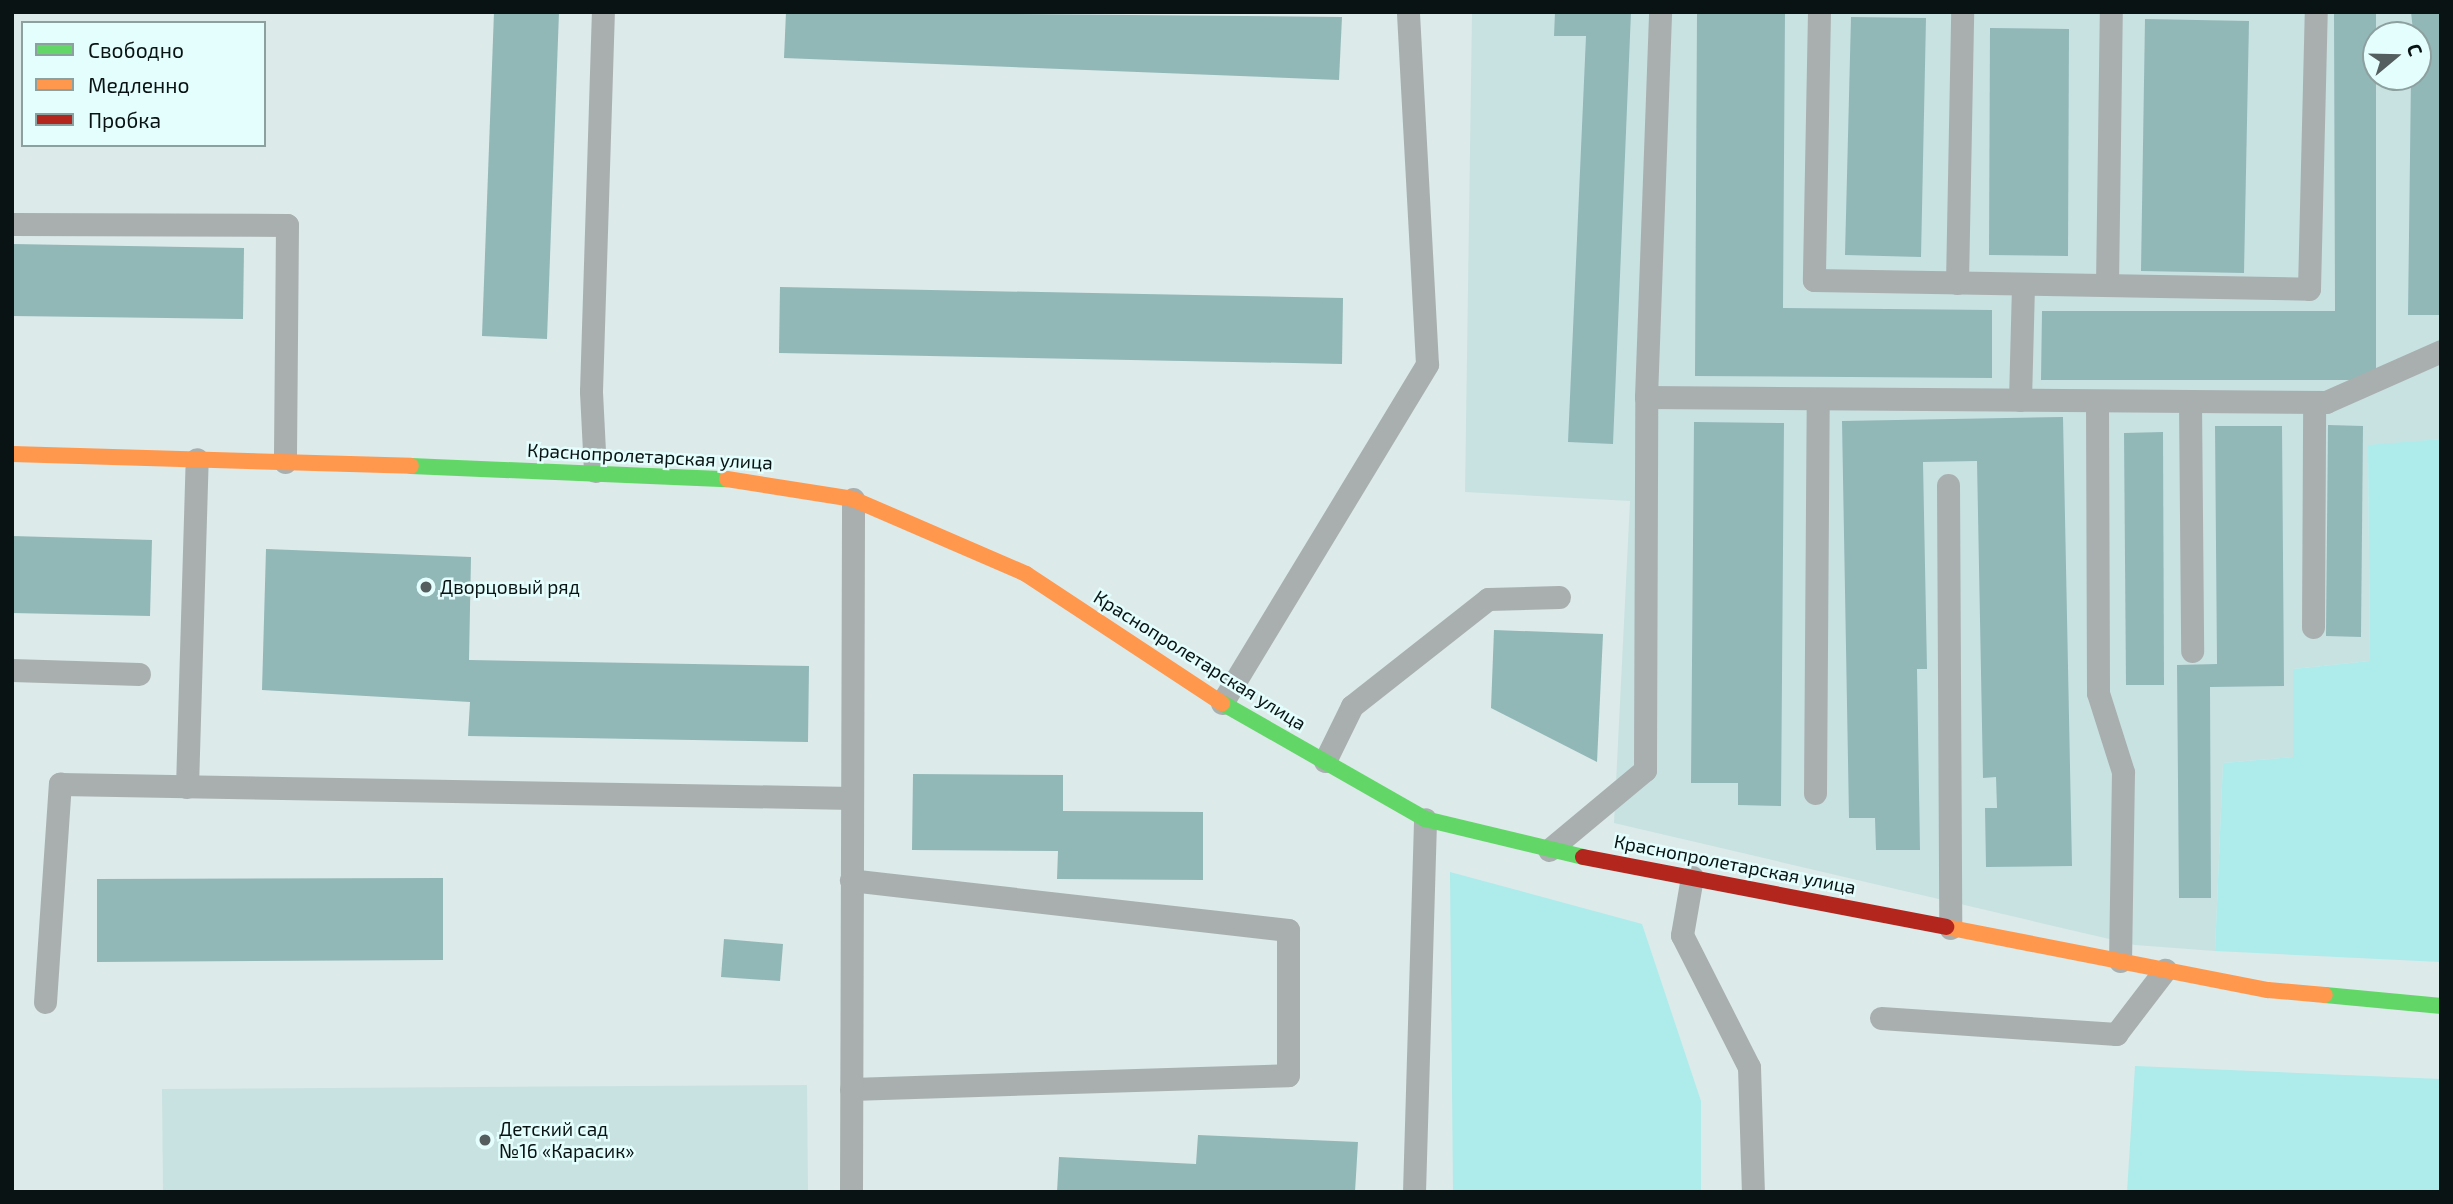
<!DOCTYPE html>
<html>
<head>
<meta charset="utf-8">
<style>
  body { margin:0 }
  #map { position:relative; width:2453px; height:1204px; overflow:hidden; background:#dceaea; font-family:"Exo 2",sans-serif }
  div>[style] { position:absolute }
  .built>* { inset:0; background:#c8e2e1 }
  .green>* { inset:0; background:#aeebeb }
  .building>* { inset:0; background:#92b7b7 }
  .lane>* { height:23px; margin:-11.5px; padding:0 11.5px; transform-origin:11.5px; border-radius:11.5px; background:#a9afaf }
  .fast>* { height:16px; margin:-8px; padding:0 8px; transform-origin:8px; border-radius:8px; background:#63d668 }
  .slow>* { height:16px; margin:-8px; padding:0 8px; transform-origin:8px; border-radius:8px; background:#ff974d }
  .jam>* { height:16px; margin:-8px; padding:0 8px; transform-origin:8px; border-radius:8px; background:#b3261e }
  .dots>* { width:19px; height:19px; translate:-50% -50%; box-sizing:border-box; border:4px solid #e3fefd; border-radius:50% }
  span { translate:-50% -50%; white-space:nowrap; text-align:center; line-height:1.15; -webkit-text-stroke:5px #e3fefd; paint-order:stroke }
  .street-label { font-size:19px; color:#0a1313 }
  .poi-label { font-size:19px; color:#0a1313 }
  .left { translate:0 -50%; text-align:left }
  .frame { position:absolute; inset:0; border:14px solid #0a1313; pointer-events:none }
  .legend { position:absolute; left:21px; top:21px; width:245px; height:126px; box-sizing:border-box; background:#e3fefd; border:2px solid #8ca09f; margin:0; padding:9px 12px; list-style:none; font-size:21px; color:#0a1313 }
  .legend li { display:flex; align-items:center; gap:14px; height:35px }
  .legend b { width:35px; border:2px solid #8ca09f }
  .north { position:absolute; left:2362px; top:21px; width:70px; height:70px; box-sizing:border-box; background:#e3fefd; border:2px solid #8ca09f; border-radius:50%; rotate:71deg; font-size:19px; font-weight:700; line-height:28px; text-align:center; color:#0a1313 }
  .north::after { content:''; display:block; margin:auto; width:24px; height:32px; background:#545e5e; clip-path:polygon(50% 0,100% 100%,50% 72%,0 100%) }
</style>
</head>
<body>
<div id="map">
  <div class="built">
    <i style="clip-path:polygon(evenodd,1472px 12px,2441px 12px,2441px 439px,2368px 446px,2370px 661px,2293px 669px,2293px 757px,2223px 763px,2215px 951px,2135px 945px,1614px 823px,1630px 501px,1465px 492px,1472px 12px,2376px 35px,2418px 35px,2418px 77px,2376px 77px,2376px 35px)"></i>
    <i style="clip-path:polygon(807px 1085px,808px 1192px,163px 1192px,162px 1089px)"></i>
  </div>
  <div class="green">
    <i style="clip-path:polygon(2441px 439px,2441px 962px,2215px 951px,2223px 763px,2293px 757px,2293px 669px,2370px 661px,2368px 445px)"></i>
    <i style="clip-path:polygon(1450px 872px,1642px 924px,1701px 1101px,1701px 1192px,1453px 1192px)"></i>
    <i style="clip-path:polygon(2135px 1066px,2441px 1079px,2441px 1192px,2127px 1192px)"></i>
  </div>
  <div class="building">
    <i style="clip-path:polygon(494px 12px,559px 12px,547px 339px,482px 336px)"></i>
    <i style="clip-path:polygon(786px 12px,1342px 17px,1339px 80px,784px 58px)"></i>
    <i style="clip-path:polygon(1555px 12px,1631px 12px,1613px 444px,1568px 442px,1586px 36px,1554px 36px)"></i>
    <i style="clip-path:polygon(1697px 12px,1785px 12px,1783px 308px,1992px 310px,1992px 378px,1695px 376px)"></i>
    <i style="clip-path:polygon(2334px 12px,2376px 12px,2376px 380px,2041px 380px,2042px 311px,2335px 311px)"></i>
    <i style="clip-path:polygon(2411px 12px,2441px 12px,2441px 315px,2408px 315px,2411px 77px,2418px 77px)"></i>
    <i style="clip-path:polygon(1851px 17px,1926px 18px,1921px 257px,1845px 255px)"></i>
    <i style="clip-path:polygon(2145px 19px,2249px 21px,2244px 273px,2141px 271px)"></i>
    <i style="clip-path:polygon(1990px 28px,2069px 29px,2068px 256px,1989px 255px)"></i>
    <i style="clip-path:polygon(12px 244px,244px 248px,243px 319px,12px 316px)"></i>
    <i style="clip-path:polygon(780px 287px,1343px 298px,1342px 364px,779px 353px)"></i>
    <i style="clip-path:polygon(2063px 417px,2072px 866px,1986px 867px,1985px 808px,1997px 808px,1996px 777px,1983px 778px,1977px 461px,1923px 462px,1927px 669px,1917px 669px,1920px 850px,1876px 850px,1875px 818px,1849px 818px,1842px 421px)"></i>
    <i style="clip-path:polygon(1694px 422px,1784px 423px,1781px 806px,1738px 805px,1738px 783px,1691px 783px)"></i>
    <i style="clip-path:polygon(2328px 425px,2363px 426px,2361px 637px,2326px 636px)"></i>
    <i style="clip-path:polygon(2215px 426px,2282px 426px,2284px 686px,2210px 687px,2211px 898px,2179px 898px,2177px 665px,2217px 664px)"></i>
    <i style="clip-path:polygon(2163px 432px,2164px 685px,2126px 685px,2124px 433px)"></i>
    <i style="clip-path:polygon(12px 536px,152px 540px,150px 616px,12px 613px)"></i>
    <i style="clip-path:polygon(266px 549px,471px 557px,469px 660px,809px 666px,808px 742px,468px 736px,470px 702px,262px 690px)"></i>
    <i style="clip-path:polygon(1494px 630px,1603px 634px,1597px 762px,1491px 708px)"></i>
    <i style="clip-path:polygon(913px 774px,1063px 775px,1063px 811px,1203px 812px,1203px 880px,1057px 879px,1058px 851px,912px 850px)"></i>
    <i style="clip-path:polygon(443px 878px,443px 960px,97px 962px,97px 879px)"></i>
    <i style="clip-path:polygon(724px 939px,783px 944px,780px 981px,721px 977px)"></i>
    <i style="clip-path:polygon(1198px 1135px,1358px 1142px,1355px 1192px,1057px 1192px,1059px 1157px,1196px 1164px)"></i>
  </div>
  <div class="lane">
    <i style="left:1819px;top:12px;width:268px;rotate:91.1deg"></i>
    <i style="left:1814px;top:280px;width:495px;rotate:1deg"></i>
    <i style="left:2309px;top:289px;width:277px;rotate:-88.6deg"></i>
    <i style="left:12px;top:224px;width:275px;rotate:0.2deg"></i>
    <i style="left:287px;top:225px;width:237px;rotate:90.5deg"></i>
    <i style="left:1957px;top:283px;width:271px;rotate:-88.9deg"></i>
    <i style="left:2107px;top:285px;width:273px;rotate:-89.2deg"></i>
    <i style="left:1646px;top:397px;width:680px;rotate:0.42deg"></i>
    <i style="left:2326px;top:402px;width:126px;rotate:-23.9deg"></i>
    <i style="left:2020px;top:400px;width:116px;rotate:-88.5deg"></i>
    <i style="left:2097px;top:401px;width:292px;rotate:89.8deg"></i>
    <i style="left:2098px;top:693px;width:83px;rotate:72.4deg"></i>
    <i style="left:2123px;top:772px;width:189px;rotate:90.9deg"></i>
    <i style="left:2190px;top:401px;width:250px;rotate:89.5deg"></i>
    <i style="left:595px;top:471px;width:80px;rotate:-92.9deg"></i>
    <i style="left:591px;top:391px;width:379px;rotate:-88.2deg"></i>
    <i style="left:1948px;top:485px;width:443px;rotate:89.7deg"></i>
    <i style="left:2313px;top:627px;width:225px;rotate:-89.7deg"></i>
    <i style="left:12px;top:670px;width:127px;rotate:1.8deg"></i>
    <i style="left:1222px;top:703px;width:396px;rotate:-58.8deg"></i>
    <i style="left:1427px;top:364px;width:353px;rotate:-93.1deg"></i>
    <i style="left:1325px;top:761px;width:61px;rotate:-63.9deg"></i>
    <i style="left:1352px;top:706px;width:173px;rotate:-38.2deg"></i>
    <i style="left:1488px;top:599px;width:71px;rotate:-1.6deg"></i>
    <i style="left:187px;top:787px;width:328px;rotate:-88.3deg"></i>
    <i style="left:1815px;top:793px;width:394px;rotate:-89.6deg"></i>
    <i style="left:1549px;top:850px;width:125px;rotate:-39.8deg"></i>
    <i style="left:1645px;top:770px;width:373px;rotate:-89.8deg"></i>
    <i style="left:1646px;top:397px;width:385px;rotate:-87.9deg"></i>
    <i style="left:1692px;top:877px;width:59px;rotate:99.8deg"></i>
    <i style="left:1682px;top:935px;width:148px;rotate:63.1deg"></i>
    <i style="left:1749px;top:1067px;width:125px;rotate:88.2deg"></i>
    <i style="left:45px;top:1002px;width:219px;rotate:-86.1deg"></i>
    <i style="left:60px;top:784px;width:792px;rotate:1.01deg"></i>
    <i style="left:1881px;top:1018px;width:236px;rotate:3.9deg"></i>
    <i style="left:2116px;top:1034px;width:81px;rotate:-52.6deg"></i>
    <i style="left:851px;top:1089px;width:437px;rotate:-1.8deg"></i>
    <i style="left:1288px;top:1075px;width:145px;rotate:-90deg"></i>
    <i style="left:1288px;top:930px;width:440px;rotate:-173.5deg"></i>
    <i style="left:851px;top:1192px;width:693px;rotate:-89.83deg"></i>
    <i style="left:1414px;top:1192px;width:373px;rotate:-88.3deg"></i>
  </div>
  <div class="fast">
    <i style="left:411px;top:466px;width:316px;rotate:2.4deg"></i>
    <i style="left:1222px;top:703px;width:234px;rotate:29.7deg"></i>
    <i style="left:1425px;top:819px;width:163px;rotate:13.5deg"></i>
    <i style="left:2325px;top:995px;width:117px;rotate:5.4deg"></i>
  </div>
  <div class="slow">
    <i style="left:12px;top:454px;width:399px;rotate:1.7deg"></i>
    <i style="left:727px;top:479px;width:128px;rotate:9deg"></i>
    <i style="left:853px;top:499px;width:189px;rotate:23.4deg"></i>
    <i style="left:1026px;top:574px;width:235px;rotate:33.4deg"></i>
    <i style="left:1946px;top:927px;width:328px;rotate:11.1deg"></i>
    <i style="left:2268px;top:990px;width:57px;rotate:5deg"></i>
  </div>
  <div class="jam">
    <i style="left:1583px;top:857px;width:370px;rotate:10.9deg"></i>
  </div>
  <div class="dots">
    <i style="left:426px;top:587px;background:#545e5e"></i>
    <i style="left:485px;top:1140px;background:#545e5e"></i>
  </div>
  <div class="street-label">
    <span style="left:650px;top:456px;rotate:3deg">Краснопролетарская улица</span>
    <span style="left:1200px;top:660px;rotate:32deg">Краснопролетарская улица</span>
    <span style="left:1735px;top:864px;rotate:11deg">Краснопролетарская улица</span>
  </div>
  <div class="poi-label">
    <span class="left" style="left:440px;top:587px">Дворцовый ряд</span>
    <span class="left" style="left:499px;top:1140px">Детский сад<br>№16 «Карасик»</span>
  </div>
  <div class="frame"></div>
  <ul class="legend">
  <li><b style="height:9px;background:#63d668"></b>Свободно</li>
  <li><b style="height:9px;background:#ff974d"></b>Медленно</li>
  <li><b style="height:9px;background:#b3261e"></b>Пробка</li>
  </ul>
  <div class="north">С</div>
</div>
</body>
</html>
